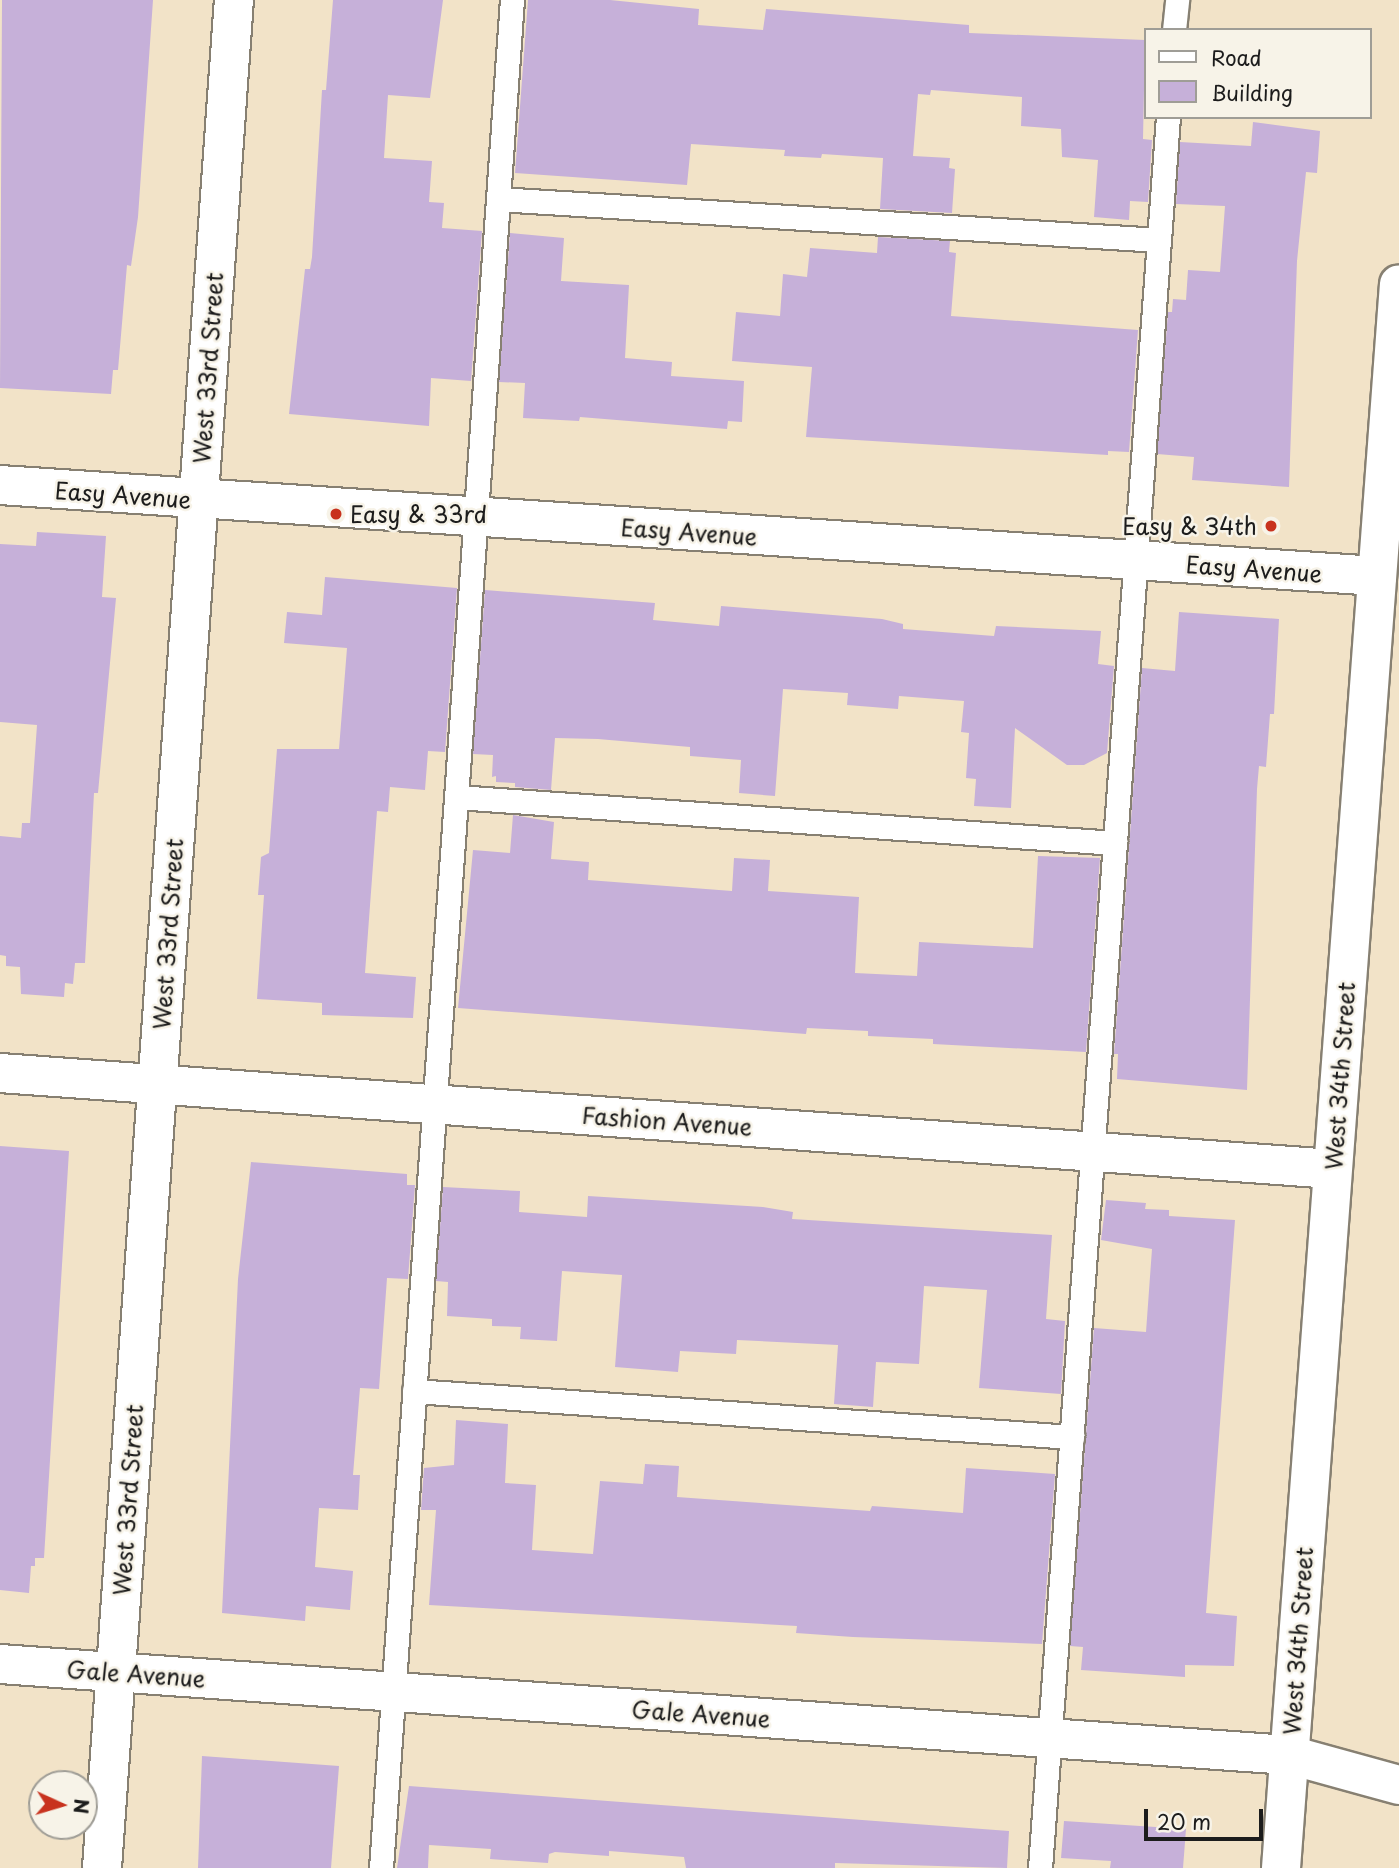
<!DOCTYPE html>
<html>
<head>
<meta charset="utf-8">
<style>
  body { margin:0 }
  #map { position:relative; width:1399px; height:1868px; overflow:hidden; background:#f2e3c8; font-family:"Playpen Sans",sans-serif }
  div>[style] { position:absolute }
  .building>* { inset:0; background:#c6b0d9 }
  .roads { filter:drop-shadow(2px 0 #878072) drop-shadow(-2px 0 #878072) drop-shadow(0 2px #878072) drop-shadow(0 -2px #878072) }
  .service>* { height:23px; margin:-11.5px; padding:0 11.5px; transform-origin:11.5px; border-radius:11.5px; background:#fff }
  .minor>* { height:38px; margin:-19px; padding:0 19px; transform-origin:19px; border-radius:19px; background:#fff }
  .dots>* { width:19px; height:19px; translate:-50% -50%; box-sizing:border-box; border:4px solid #f7f3e8; border-radius:50% }
  span { translate:-50% -50%; white-space:nowrap; text-align:center; line-height:1.15; -webkit-text-stroke:5px #f7f3e8; paint-order:stroke }
  .street-label { font-size:23px; color:#1c1c1c }
  .poi-label { font-size:23px; color:#1c1c1c }
  .left { translate:0 -50%; text-align:left }
  .right { translate:-100% -50%; text-align:right }
  .legend { position:absolute; left:1144px; top:28px; width:228px; height:91px; box-sizing:border-box; background:#f7f3e8; border:2px solid #9f9d96; margin:0; padding:9px 12px; list-style:none; font-size:21px; color:#1c1c1c }
  .legend li { display:flex; align-items:center; gap:14px; height:35px }
  .legend b { width:35px; border:2px solid #9f9d96 }
  .north { position:absolute; left:28px; top:1770px; width:70px; height:70px; box-sizing:border-box; background:#f7f3e8; border:2px solid #9f9d96; border-radius:50%; rotate:94deg; font-size:19px; font-weight:700; line-height:28px; text-align:center; color:#1c1c1c }
  .north::after { content:''; display:block; margin:auto; width:24px; height:32px; background:#c8321e; clip-path:polygon(50% 0,100% 100%,50% 72%,0 100%) }
  .scale { position:absolute; left:1144px; top:1809px; width:119px; height:32px; box-sizing:border-box; border:4px solid #1c1c1c; border-top:0; padding-left:9px; font-size:21px; line-height:24px; white-space:nowrap; color:#1c1c1c; -webkit-text-stroke:5px #f7f3e8; paint-order:stroke }
</style>
</head>
<body>
<div id="map">
  <div class="building">
    <i style="clip-path:polygon(2px 0,153px 0,138px 217px,131px 266px,127px 265px,118px 370px,113px 370px,111px 394px,0 388px)"></i>
    <i style="clip-path:polygon(333px 0,443px 0,430px 98px,388px 95px,384px 158px,432px 161px,429px 202px,444px 203px,442px 228px,482px 231px,471px 381px,431px 378px,429px 426px,289px 414px,305px 269px,310px 269px,312px 257px,322px 90px,326px 90px)"></i>
    <i style="clip-path:polygon(528px 0,610px 0,699px 9px,698px 25px,763px 30px,766px 9px,969px 25px,969px 33px,1145px 40px,1143px 139px,1152px 140px,1148px 202px,1130px 201px,1129px 220px,1094px 217px,1098px 160px,1062px 157px,1061px 129px,1021px 126px,1022px 97px,931px 90px,930px 95px,918px 94px,913px 156px,950px 158px,949px 168px,955px 169px,952px 213px,880px 209px,883px 158px,822px 154px,821px 158px,784px 156px,785px 150px,691px 144px,687px 185px,515px 173px)"></i>
    <i style="clip-path:polygon(1253px 122px,1320px 131px,1317px 173px,1306px 172px,1297px 261px,1289px 487px,1192px 480px,1194px 457px,1157px 454px,1168px 312px,1172px 312px,1173px 299px,1186px 300px,1188px 270px,1220px 272px,1225px 206px,1176px 204px,1180px 142px,1251px 146px)"></i>
    <i style="clip-path:polygon(510px 233px,564px 238px,561px 281px,629px 285px,625px 358px,672px 362px,671px 376px,744px 381px,742px 422px,728px 421px,727px 429px,580px 417px,579px 421px,523px 418px,525px 383px,499px 382px)"></i>
    <i style="clip-path:polygon(878px 237px,950px 241px,949px 252px,956px 253px,951px 316px,1138px 330px,1129px 452px,1108px 451px,1108px 455px,806px 437px,812px 367px,732px 361px,736px 312px,780px 316px,783px 274px,807px 277px,810px 248px,877px 253px)"></i>
    <i style="clip-path:polygon(37px 532px,106px 536px,102px 597px,116px 598px,98px 793px,94px 793px,85px 963px,75px 963px,73px 984px,65px 983px,64px 997px,21px 994px,20px 967px,6px 966px,6px 956px,0 955px,0 836px,21px 838px,22px 823px,30px 823px,37px 725px,0 722px,0 544px,36px 546px)"></i>
    <i style="clip-path:polygon(325px 577px,457px 588px,445px 752px,428px 751px,425px 790px,390px 787px,388px 812px,377px 811px,365px 973px,416px 977px,413px 1018px,322px 1015px,322px 1003px,257px 999px,264px 895px,258px 895px,261px 857px,269px 853px,277px 749px,339px 749px,347px 648px,284px 643px,287px 612px,322px 615px)"></i>
    <i style="clip-path:polygon(485px 590px,655px 603px,653px 620px,719px 626px,721px 606px,882px 619px,903px 624px,903px 629px,994px 636px,996px 626px,1101px 631px,1098px 664px,1114px 666px,1107px 753px,1084px 765px,1067px 765px,1015px 728px,1011px 808px,974px 806px,976px 779px,966px 778px,969px 733px,961px 732px,964px 701px,899px 696px,898px 709px,847px 705px,848px 693px,783px 689px,775px 796px,739px 793px,741px 760px,690px 756px,690px 747px,598px 739px,555px 738px,551px 790px,515px 787px,515px 783px,496px 782px,496px 776px,492px 777px,493px 755px,473px 754px)"></i>
    <i style="clip-path:polygon(1179px 612px,1279px 619px,1274px 714px,1270px 714px,1266px 767px,1259px 766px,1257px 789px,1247px 1090px,1117px 1079px,1118px 1054px,1114px 1054px,1142px 668px,1175px 671px)"></i>
    <i style="clip-path:polygon(513px 815px,554px 822px,551px 859px,589px 862px,588px 880px,732px 891px,734px 858px,770px 860px,768px 891px,859px 897px,855px 973px,917px 976px,919px 942px,1033px 948px,1038px 856px,1100px 858px,1086px 1052px,933px 1044px,933px 1039px,868px 1036px,868px 1031px,807px 1028px,806px 1034px,458px 1008px,473px 850px,510px 853px)"></i>
    <i style="clip-path:polygon(0 1146px,69px 1151px,44px 1558px,35px 1558px,35px 1566px,31px 1566px,29px 1593px,0 1590px)"></i>
    <i style="clip-path:polygon(251px 1162px,407px 1174px,407px 1185px,415px 1185px,408px 1279px,387px 1278px,379px 1389px,360px 1388px,353px 1475px,360px 1475px,358px 1510px,319px 1508px,315px 1567px,353px 1571px,350px 1610px,306px 1606px,305px 1621px,222px 1613px,238px 1279px)"></i>
    <i style="clip-path:polygon(443px 1187px,520px 1191px,519px 1212px,587px 1217px,588px 1196px,763px 1207px,793px 1212px,792px 1219px,1052px 1235px,1046px 1319px,1065px 1321px,1061px 1394px,979px 1388px,987px 1290px,924px 1286px,919px 1364px,876px 1362px,873px 1407px,834px 1404px,838px 1345px,737px 1340px,736px 1354px,680px 1351px,678px 1372px,615px 1367px,622px 1275px,562px 1271px,557px 1341px,520px 1339px,521px 1327px,492px 1326px,492px 1319px,447px 1316px,448px 1282px,436px 1281px)"></i>
    <i style="clip-path:polygon(1106px 1200px,1146px 1203px,1145px 1209px,1169px 1210px,1169px 1216px,1235px 1220px,1206px 1613px,1237px 1616px,1234px 1666px,1185px 1665px,1185px 1677px,1081px 1670px,1083px 1647px,1070px 1646px,1094px 1328px,1146px 1332px,1152px 1249px,1101px 1240px)"></i>
    <i style="clip-path:polygon(456px 1420px,508px 1424px,505px 1483px,536px 1485px,532px 1550px,593px 1554px,600px 1481px,643px 1484px,645px 1464px,679px 1466px,677px 1497px,870px 1511px,872px 1506px,963px 1513px,966px 1468px,1055px 1474px,1042px 1644px,853px 1637px,796px 1633px,797px 1626px,429px 1605px,436px 1510px,421px 1510px,424px 1468px,454px 1465px)"></i>
    <i style="clip-path:polygon(202px 1756px,339px 1766px,331px 1868px,198px 1868px)"></i>
    <i style="clip-path:polygon(409px 1786px,1009px 1831px,1007px 1868px,835px 1863px,835px 1868px,686px 1868px,684px 1857px,609px 1851px,609px 1856px,555px 1852px,549px 1854px,548px 1863px,490px 1859px,491px 1849px,429px 1845px,428px 1868px,397px 1868px)"></i>
    <i style="clip-path:polygon(1064px 1821px,1186px 1829px,1183px 1868px,1110px 1868px,1111px 1861px,1061px 1858px)"></i>
  </div>
  <div class="roads">
    <div class="service">
      <i style="left:1174px;top:30px;width:30px;rotate:-84deg"></i>
      <i style="left:498px;top:199px;width:662px;rotate:3.55deg"></i>
      <i style="left:456px;top:797px;width:661px;rotate:3.99deg"></i>
      <i style="left:414px;top:1391px;width:660px;rotate:4deg"></i>
      <i style="left:381px;top:1868px;width:1873px;rotate:-85.99deg"></i>
      <i style="left:1040px;top:1868px;width:1756px;rotate:-85.82deg"></i>
    </div>
    <div class="minor">
      <i style="left:0;top:485px;width:1380px;rotate:3.78deg"></i>
      <i style="left:0;top:1073px;width:1336px;rotate:4.12deg"></i>
      <i style="left:0;top:1664px;width:1293px;rotate:4.04deg"></i>
      <i style="left:1290px;top:1755px;width:113px;rotate:15.4deg"></i>
      <i style="left:102px;top:1868px;width:1873px;rotate:-85.96deg"></i>
      <i style="left:1281px;top:1868px;width:1588px;rotate:-85.74deg"></i>
    </div>
  </div>
  <div class="dots">
    <i style="left:336px;top:514px;background:#c8321e"></i>
    <i style="left:1271px;top:526px;background:#c8321e"></i>
  </div>
  <div class="street-label">
    <span style="left:208px;top:368px;rotate:-86deg">West 33rd Street</span>
    <span style="left:123px;top:495px;rotate:4deg">Easy Avenue</span>
    <span style="left:689px;top:532px;rotate:4deg">Easy Avenue</span>
    <span style="left:1254px;top:569px;rotate:4deg">Easy Avenue</span>
    <span style="left:168px;top:934px;rotate:-86deg">West 33rd Street</span>
    <span style="left:1340px;top:1076px;rotate:-86deg">West 34th Street</span>
    <span style="left:667px;top:1121px;rotate:4deg">Fashion Avenue</span>
    <span style="left:128px;top:1500px;rotate:-86deg">West 33rd Street</span>
    <span style="left:1298px;top:1641px;rotate:-86deg">West 34th Street</span>
    <span style="left:136px;top:1674px;rotate:4deg">Gale Avenue</span>
    <span style="left:701px;top:1714px;rotate:4deg">Gale Avenue</span>
  </div>
  <div class="poi-label">
    <span class="left" style="left:350px;top:514px">Easy &amp; 33rd</span>
    <span class="right" style="left:1257px;top:526px">Easy &amp; 34th</span>
  </div>
  <ul class="legend">
  <li><b style="height:9px;background:#fff"></b>Road</li>
  <li><b style="height:19px;background:#c6b0d9"></b>Building</li>
  </ul>
  <div class="north">N</div>
  <div class="scale">20 m</div>
</div>
</body>
</html>
